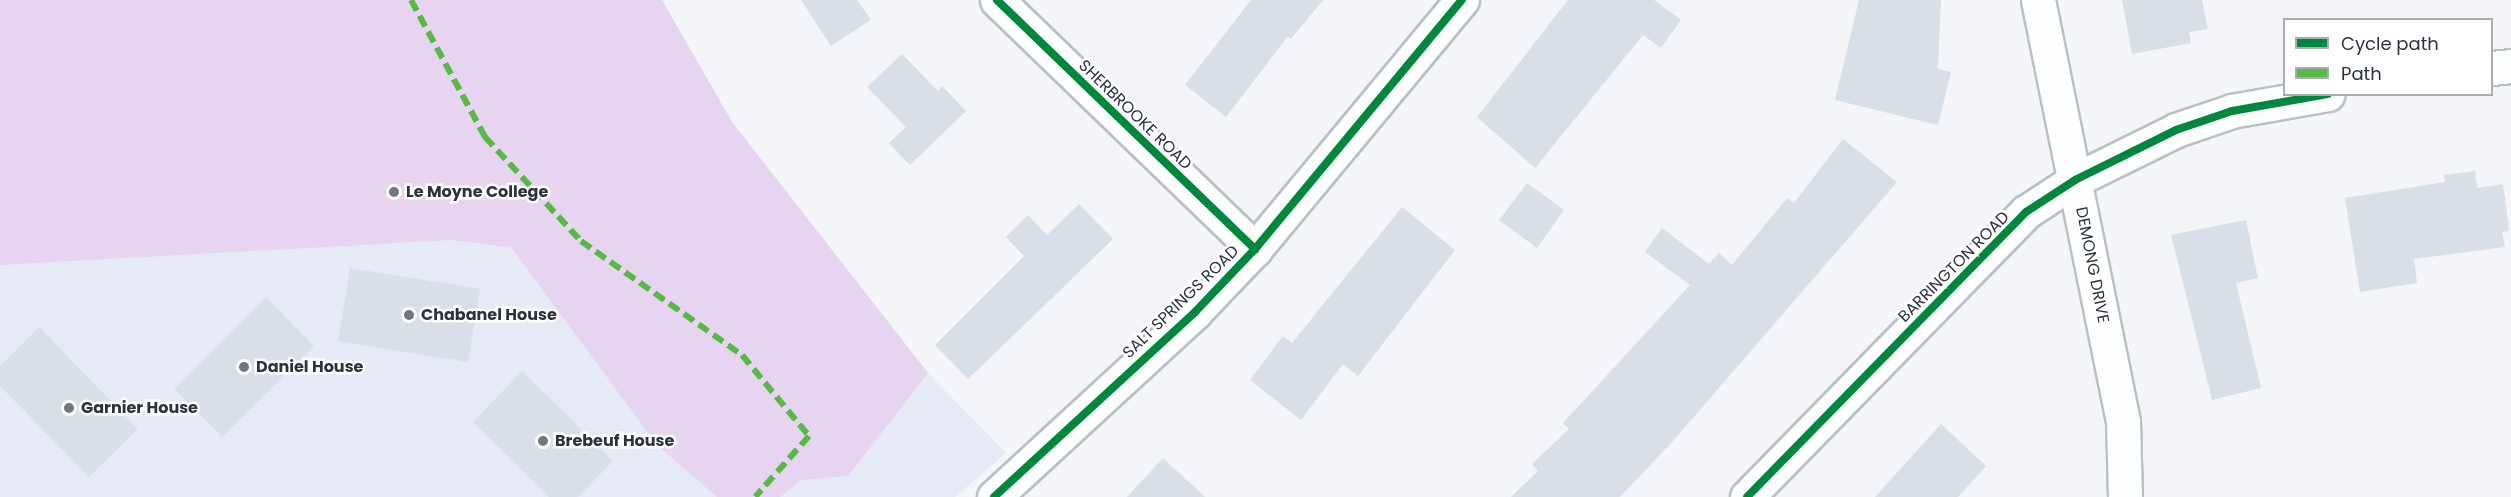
<!DOCTYPE html>
<html>
<head>
<meta charset="utf-8">
<style>
  body { margin:0 }
  #map { position:relative; width:2511px; height:497px; overflow:hidden; background:#f3f5f8; font-family:Poppins,sans-serif }
  div>[style] { position:absolute }
  .built>* { inset:0; background:#e5eaf4 }
  .green>* { inset:0; background:#e7d4f0 }
  .building>* { inset:0; background:#d8dfe6 }
  .roads { filter:drop-shadow(2px 0 #bbbfc5) drop-shadow(-2px 0 #bbbfc5) drop-shadow(0 2px #bbbfc5) drop-shadow(0 -2px #bbbfc5) }
  .minor>* { height:33px; margin:-16.5px; padding:0 16.5px; transform-origin:16.5px; border-radius:16.5px; background:#fdfefe }
  .quiet>* { height:6px; margin-top:-3px; transform-origin:0; background:repeating-linear-gradient(90deg,#58b947 0 12px,transparent 0 18px) }
  .cycleway>* { height:8px; margin:-4px; padding:0 4px; transform-origin:4px; border-radius:4px; background:#00873e }
  .dots>* { width:16px; height:16px; translate:-50% -50%; box-sizing:border-box; border:3px solid #fff; border-radius:50% }
  span { translate:-50% -50%; white-space:nowrap; text-align:center; line-height:1.15; -webkit-text-stroke:5px #fff; paint-order:stroke }
  .street-label { font-size:16px; color:#2b323e }
  .poi-label { font-size:16px; color:#2b323e; font-weight:700 }
  .left { translate:0 -50%; text-align:left }
  .legend { position:absolute; left:2283px; top:18px; width:210px; height:78px; box-sizing:border-box; background:#fff; border:2px solid #aaadb2; margin:0; padding:8px 10px; list-style:none; font-size:18px; color:#2b323e }
  .legend li { display:flex; align-items:center; gap:12px; height:30px }
  .legend b { width:30px; border:2px solid #aaadb2 }
</style>
</head>
<body>
<div id="map">
  <div class="built">
    <i style="clip-path:polygon(0 0,662px 0,732px 122px,928px 373px,1006px 453px,955px 497px,0 497px)"></i>
  </div>
  <div class="green">
    <i style="clip-path:polygon(0 0,662px 0,732px 122px,928px 373px,848px 476px,801px 480px,780px 497px,717px 497px,657px 445px,511px 247px,451px 240px,0 265px)"></i>
  </div>
  <div class="building">
    <i style="clip-path:polygon(801px 0,857px 0,871px 20px,831px 46px)"></i>
    <i style="clip-path:polygon(1251px 0,1323px 0,1291px 39px,1288px 36px,1226px 117px,1185px 85px)"></i>
    <i style="clip-path:polygon(1568px 0,1654px 0,1681px 20px,1661px 48px,1643px 35px,1535px 168px,1477px 117px)"></i>
    <i style="clip-path:polygon(1859px 0,1941px 0,1938px 69px,1951px 72px,1938px 125px,1835px 100px)"></i>
    <i style="clip-path:polygon(2122px 0,2202px 0,2208px 29px,2189px 32px,2191px 43px,2132px 54px)"></i>
    <i style="clip-path:polygon(902px 54px,938px 91px,942px 86px,966px 111px,910px 165px,889px 143px,906px 127px,867px 87px)"></i>
    <i style="clip-path:polygon(1843px 139px,1897px 182px,1673px 441px,1620px 497px,1511px 497px,1538px 471px,1532px 464px,1569px 429px,1563px 423px,1690px 285px,1645px 252px,1662px 228px,1709px 264px,1719px 253px,1732px 265px,1787px 198px,1794px 203px)"></i>
    <i style="clip-path:polygon(2475px 171px,2477px 188px,2503px 184px,2509px 231px,2502px 232px,2505px 247px,2414px 259px,2417px 283px,2360px 292px,2345px 198px,2445px 182px,2444px 175px)"></i>
    <i style="clip-path:polygon(1527px 183px,1564px 210px,1537px 248px,1499px 220px)"></i>
    <i style="clip-path:polygon(1079px 204px,1113px 239px,968px 379px,935px 345px,1024px 256px,1006px 237px,1028px 215px,1047px 235px)"></i>
    <i style="clip-path:polygon(1402px 207px,1455px 250px,1358px 376px,1343px 364px,1301px 420px,1250px 380px,1283px 336px,1292px 343px)"></i>
    <i style="clip-path:polygon(2246px 220px,2258px 278px,2236px 283px,2261px 388px,2212px 400px,2171px 235px)"></i>
    <i style="clip-path:polygon(350px 268px,480px 289px,468px 362px,338px 341px)"></i>
    <i style="clip-path:polygon(266px 297px,314px 346px,222px 437px,174px 389px)"></i>
    <i style="clip-path:polygon(39px 327px,138px 429px,89px 477px,0 386px,0 366px)"></i>
    <i style="clip-path:polygon(522px 371px,613px 461px,578px 497px,549px 497px,473px 422px)"></i>
    <i style="clip-path:polygon(1941px 424px,1986px 466px,1958px 497px,1875px 497px)"></i>
    <i style="clip-path:polygon(1163px 458px,1205px 497px,1127px 497px)"></i>
  </div>
  <div class="roads">
    <div class="minor">
      <i style="left:997px;top:0;width:359px;rotate:44deg"></i>
      <i style="left:2038px;top:0;width:429px;rotate:78.6deg"></i>
      <i style="left:2123px;top:421px;width:76px;rotate:88.5deg"></i>
      <i style="left:2492px;top:68px;width:19px;rotate:-6deg"></i>
      <i style="left:994px;top:497px;width:273px;rotate:-42.6deg"></i>
      <i style="left:1195px;top:312px;width:87px;rotate:-46.4deg"></i>
      <i style="left:1255px;top:249px;width:324px;rotate:-50.3deg"></i>
      <i style="left:1747px;top:497px;width:399px;rotate:-45.6deg"></i>
      <i style="left:2026px;top:212px;width:59px;rotate:-33.1deg"></i>
      <i style="left:2075px;top:180px;width:113px;rotate:-26.3deg"></i>
      <i style="left:2176px;top:130px;width:59px;rotate:-18.7deg"></i>
      <i style="left:2232px;top:111px;width:97px;rotate:-10deg"></i>
    </div>
  </div>
  <div class="quiet">
    <i style="left:411px;top:0;width:156px;rotate:61.6deg"></i>
    <i style="left:485px;top:137px;width:142px;rotate:47.3deg"></i>
    <i style="left:581px;top:241px;width:197px;rotate:35.3deg"></i>
    <i style="left:742px;top:355px;width:105px;rotate:50.4deg"></i>
    <i style="left:809px;top:436px;width:81px;rotate:131.5deg"></i>
  </div>
  <div class="cycleway">
    <i style="left:997px;top:0;width:359px;rotate:44deg"></i>
    <i style="left:994px;top:497px;width:273px;rotate:-42.6deg"></i>
    <i style="left:1195px;top:312px;width:87px;rotate:-46.4deg"></i>
    <i style="left:1255px;top:249px;width:324px;rotate:-50.3deg"></i>
    <i style="left:1747px;top:497px;width:399px;rotate:-45.6deg"></i>
    <i style="left:2026px;top:212px;width:59px;rotate:-33.1deg"></i>
    <i style="left:2075px;top:180px;width:113px;rotate:-26.3deg"></i>
    <i style="left:2176px;top:130px;width:59px;rotate:-18.7deg"></i>
    <i style="left:2232px;top:111px;width:97px;rotate:-10deg"></i>
  </div>
  <div class="dots">
    <i style="left:394px;top:192px;background:#71767f"></i>
    <i style="left:409px;top:315px;background:#71767f"></i>
    <i style="left:244px;top:367px;background:#71767f"></i>
    <i style="left:69px;top:408px;background:#71767f"></i>
    <i style="left:543px;top:441px;background:#71767f"></i>
  </div>
  <div class="street-label">
    <span style="left:1135px;top:115px;rotate:44deg">SHERBROOKE ROAD</span>
    <span style="left:2092px;top:265px;rotate:79deg">DEMONG DRIVE</span>
    <span style="left:1954px;top:267px;rotate:-45deg">BARRINGTON ROAD</span>
    <span style="left:1181px;top:302px;rotate:-44deg">SALT SPRINGS ROAD</span>
  </div>
  <div class="poi-label">
    <span class="left" style="left:406px;top:192px">Le Moyne College</span>
    <span class="left" style="left:421px;top:315px">Chabanel House</span>
    <span class="left" style="left:256px;top:367px">Daniel House</span>
    <span class="left" style="left:81px;top:408px">Garnier House</span>
    <span class="left" style="left:555px;top:441px">Brebeuf House</span>
  </div>
  <ul class="legend">
  <li><b style="height:8px;background:#00873e"></b>Cycle path</li>
  <li><b style="height:8px;background:#58b947"></b>Path</li>
  </ul>
</div>
</body>
</html>
